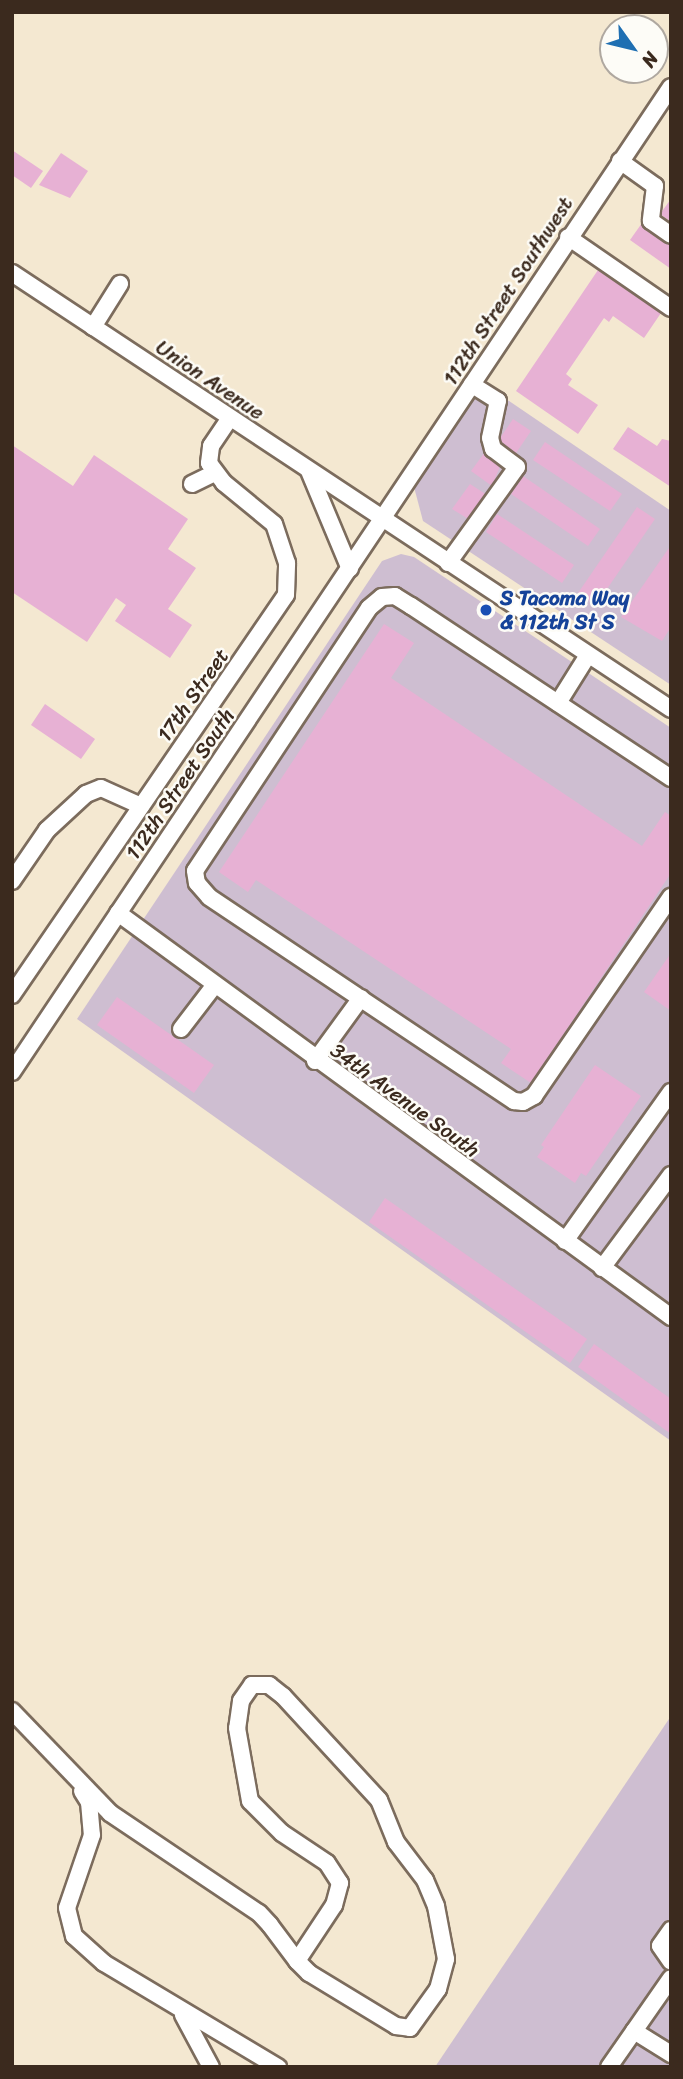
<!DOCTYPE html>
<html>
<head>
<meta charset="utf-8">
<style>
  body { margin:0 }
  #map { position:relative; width:683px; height:2079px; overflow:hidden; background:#f4e8d1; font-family:Sriracha,sans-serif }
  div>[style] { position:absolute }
  .industrial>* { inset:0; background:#cebed1 }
  .building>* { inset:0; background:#e7b1d4 }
  .roads { filter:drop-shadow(2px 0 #7c6c5d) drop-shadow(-2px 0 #7c6c5d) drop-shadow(0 2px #7c6c5d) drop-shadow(0 -2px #7c6c5d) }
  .minor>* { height:16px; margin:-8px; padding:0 8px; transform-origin:8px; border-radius:8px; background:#fff }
  .dots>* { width:19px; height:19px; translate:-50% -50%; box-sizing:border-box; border:4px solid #fdfcf7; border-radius:50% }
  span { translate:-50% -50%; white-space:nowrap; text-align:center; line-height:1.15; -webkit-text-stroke:5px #fdfcf7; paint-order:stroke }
  .street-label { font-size:21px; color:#3b2a1e }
  .transit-label { font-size:21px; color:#164399; font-weight:700 }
  .left { translate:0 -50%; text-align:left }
  .frame { position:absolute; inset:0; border:14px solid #3b2a1e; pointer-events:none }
  .north { position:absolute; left:599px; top:14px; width:70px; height:70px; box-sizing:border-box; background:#fdfcf7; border:2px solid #afa8a0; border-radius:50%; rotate:124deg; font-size:19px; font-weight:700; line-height:28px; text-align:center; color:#3b2a1e }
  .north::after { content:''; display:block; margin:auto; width:24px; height:32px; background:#1f6fb2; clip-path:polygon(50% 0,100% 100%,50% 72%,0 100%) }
</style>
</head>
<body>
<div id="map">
  <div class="industrial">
    <i style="clip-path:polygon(484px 384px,671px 511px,671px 685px,423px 521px,414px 487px)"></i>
    <i style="clip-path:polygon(401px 554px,414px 557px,671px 728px,671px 1441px,77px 1019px,382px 561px)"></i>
    <i style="clip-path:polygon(671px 1716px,671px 2067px,435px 2067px)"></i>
  </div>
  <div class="building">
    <i style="clip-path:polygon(12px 150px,43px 171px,31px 188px,12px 175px)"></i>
    <i style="clip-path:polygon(61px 153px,88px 171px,70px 198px,39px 185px)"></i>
    <i style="clip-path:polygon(671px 199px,671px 222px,660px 214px)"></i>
    <i style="clip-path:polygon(642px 223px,671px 243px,671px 269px,630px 240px)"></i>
    <i style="clip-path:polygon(598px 270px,661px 313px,644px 338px,613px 316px,609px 322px,604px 318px,566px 374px,572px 379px,568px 385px,598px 405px,578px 434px,516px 391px)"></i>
    <i style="clip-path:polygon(513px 419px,531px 431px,514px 456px,496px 444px)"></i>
    <i style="clip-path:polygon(628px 427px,657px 446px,662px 439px,671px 441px,671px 487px,613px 449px)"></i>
    <i style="clip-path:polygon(545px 442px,622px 494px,610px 511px,533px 460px)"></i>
    <i style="clip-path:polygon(12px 445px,73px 486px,94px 455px,188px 519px,168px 549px,196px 568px,168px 609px,192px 625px,170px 658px,115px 621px,126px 605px,116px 598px,87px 642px,12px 592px)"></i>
    <i style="clip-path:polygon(485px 452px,501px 464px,492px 486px,471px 471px)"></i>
    <i style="clip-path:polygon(523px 476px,600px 529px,588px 546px,511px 494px)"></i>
    <i style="clip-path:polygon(470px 484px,487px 495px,470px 520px,452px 509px)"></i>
    <i style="clip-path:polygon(637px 507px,655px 519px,596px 605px,578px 593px)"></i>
    <i style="clip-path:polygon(497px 514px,574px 565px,562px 583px,486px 532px)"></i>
    <i style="clip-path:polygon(671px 545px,671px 627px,662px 641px,621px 617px)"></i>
    <i style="clip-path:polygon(384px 624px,414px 643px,391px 678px,642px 846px,665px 812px,671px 816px,671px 873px,531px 1083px,501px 1063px,511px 1049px,256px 880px,248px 892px,219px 872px)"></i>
    <i style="clip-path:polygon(45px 704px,95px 739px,81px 759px,31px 725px)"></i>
    <i style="clip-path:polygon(671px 953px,671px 1011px,644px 992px)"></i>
    <i style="clip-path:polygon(117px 997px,214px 1065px,194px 1093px,97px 1025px)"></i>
    <i style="clip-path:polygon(595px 1065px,641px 1096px,586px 1176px,581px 1173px,575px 1183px,537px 1157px,544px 1147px,541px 1145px)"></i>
    <i style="clip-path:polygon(385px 1198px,587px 1339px,570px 1363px,369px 1222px)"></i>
    <i style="clip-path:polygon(594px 1344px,671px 1399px,671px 1434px,578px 1367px)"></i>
  </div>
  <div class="roads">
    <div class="minor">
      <i style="left:620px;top:161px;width:43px;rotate:35.5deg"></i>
      <i style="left:655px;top:186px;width:35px;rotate:97deg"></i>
      <i style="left:651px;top:221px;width:24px;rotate:35deg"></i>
      <i style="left:568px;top:237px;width:125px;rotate:34.6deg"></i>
      <i style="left:12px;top:273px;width:790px;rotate:33.49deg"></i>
      <i style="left:93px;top:327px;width:51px;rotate:-57.9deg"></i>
      <i style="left:309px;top:471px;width:106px;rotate:67.3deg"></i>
      <i style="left:192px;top:484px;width:25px;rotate:-26deg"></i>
      <i style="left:448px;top:563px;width:118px;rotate:-54.3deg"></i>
      <i style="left:517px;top:467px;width:30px;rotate:-143deg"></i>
      <i style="left:493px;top:449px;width:11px;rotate:-105deg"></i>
      <i style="left:490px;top:438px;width:38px;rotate:-78deg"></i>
      <i style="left:498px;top:401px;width:31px;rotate:-148deg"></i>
      <i style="left:558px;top:703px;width:57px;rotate:-58deg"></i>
      <i style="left:671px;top:778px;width:312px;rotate:-146.5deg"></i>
      <i style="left:411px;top:606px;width:19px;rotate:-148deg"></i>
      <i style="left:395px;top:596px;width:13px;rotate:176deg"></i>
      <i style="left:382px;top:597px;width:17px;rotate:140deg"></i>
      <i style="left:369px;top:608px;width:315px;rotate:123.5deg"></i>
      <i style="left:195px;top:871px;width:12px;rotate:81deg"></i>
      <i style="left:197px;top:883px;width:18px;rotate:49deg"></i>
      <i style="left:209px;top:897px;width:367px;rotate:33.8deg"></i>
      <i style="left:514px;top:1101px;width:9px;rotate:6deg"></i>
      <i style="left:523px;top:1102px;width:13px;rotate:-29deg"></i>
      <i style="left:534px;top:1096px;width:242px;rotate:-55.5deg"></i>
      <i style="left:12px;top:881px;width:62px;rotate:-55.5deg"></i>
      <i style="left:47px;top:830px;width:53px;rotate:-42.7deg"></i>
      <i style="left:86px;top:794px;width:16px;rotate:-22deg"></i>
      <i style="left:101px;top:788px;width:44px;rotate:24.2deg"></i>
      <i style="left:118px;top:913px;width:685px;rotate:36.15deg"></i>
      <i style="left:12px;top:995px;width:485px;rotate:-55.6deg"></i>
      <i style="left:286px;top:595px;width:32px;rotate:-88deg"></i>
      <i style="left:287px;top:563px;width:41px;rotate:-108.4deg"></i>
      <i style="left:274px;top:524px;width:65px;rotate:-140.6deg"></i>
      <i style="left:224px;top:483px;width:25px;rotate:-127deg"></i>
      <i style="left:209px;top:463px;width:17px;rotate:-83deg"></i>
      <i style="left:211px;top:446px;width:32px;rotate:-56deg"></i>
      <i style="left:181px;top:1029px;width:54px;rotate:-52.5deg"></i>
      <i style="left:315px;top:1061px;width:78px;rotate:-53.9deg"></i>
      <i style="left:12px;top:1072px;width:1185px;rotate:-56.22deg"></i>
      <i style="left:565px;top:1241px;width:183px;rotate:-54.6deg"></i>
      <i style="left:602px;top:1268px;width:116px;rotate:-53.4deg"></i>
      <i style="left:12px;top:1711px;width:141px;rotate:46.1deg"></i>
      <i style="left:110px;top:1813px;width:179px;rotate:33.9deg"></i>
      <i style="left:259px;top:1913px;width:16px;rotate:47deg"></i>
      <i style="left:270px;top:1925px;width:45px;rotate:53.1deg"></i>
      <i style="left:297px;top:1961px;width:17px;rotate:45deg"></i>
      <i style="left:309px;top:1973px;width:102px;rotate:31.3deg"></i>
      <i style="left:396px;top:2026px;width:14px;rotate:8deg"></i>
      <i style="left:410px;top:2028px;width:48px;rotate:-54.3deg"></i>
      <i style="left:438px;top:1989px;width:31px;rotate:-75deg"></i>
      <i style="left:446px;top:1959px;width:54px;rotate:-100.7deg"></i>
      <i style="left:436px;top:1906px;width:28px;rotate:-113deg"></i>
      <i style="left:425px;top:1880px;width:48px;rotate:-127.3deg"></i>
      <i style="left:396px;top:1842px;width:45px;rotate:-112deg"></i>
      <i style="left:379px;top:1800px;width:142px;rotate:-132.7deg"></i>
      <i style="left:283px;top:1696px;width:18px;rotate:-142deg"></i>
      <i style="left:269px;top:1685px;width:17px;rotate:180deg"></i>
      <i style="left:252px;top:1685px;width:19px;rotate:125deg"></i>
      <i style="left:241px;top:1701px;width:27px;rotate:98deg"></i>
      <i style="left:237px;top:1728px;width:74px;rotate:79.9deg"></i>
      <i style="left:250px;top:1801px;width:45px;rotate:45deg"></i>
      <i style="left:282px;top:1833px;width:54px;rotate:33.7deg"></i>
      <i style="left:327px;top:1863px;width:24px;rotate:57deg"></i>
      <i style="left:340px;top:1883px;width:23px;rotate:105deg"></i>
      <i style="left:334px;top:1905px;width:67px;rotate:123.5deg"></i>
      <i style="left:82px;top:1791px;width:13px;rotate:58deg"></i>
      <i style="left:89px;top:1802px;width:33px;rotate:85deg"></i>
      <i style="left:92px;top:1835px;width:77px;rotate:108.9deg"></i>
      <i style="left:67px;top:1908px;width:29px;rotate:76deg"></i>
      <i style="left:74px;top:1936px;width:40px;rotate:42deg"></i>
      <i style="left:104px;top:1963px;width:203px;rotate:30.9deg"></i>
      <i style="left:671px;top:1930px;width:19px;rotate:125deg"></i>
      <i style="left:660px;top:1946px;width:19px;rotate:55deg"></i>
      <i style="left:183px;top:2015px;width:59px;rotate:61.7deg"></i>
      <i style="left:634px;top:2031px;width:44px;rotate:31.9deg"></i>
      <i style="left:609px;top:2067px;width:108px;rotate:-55.1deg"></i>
    </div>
  </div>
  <div class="dots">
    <i style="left:486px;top:610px;background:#1a4fb4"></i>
  </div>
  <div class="street-label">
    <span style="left:508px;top:291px;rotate:-57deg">112th Street Southwest</span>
    <span style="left:210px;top:380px;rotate:34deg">Union Avenue</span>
    <span style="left:193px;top:695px;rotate:-55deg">17th Street</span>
    <span style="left:180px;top:784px;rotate:-56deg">112th Street South</span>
    <span style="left:405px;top:1100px;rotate:36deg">34th Avenue South</span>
  </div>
  <div class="transit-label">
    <span class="left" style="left:500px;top:610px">S Tacoma Way<br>&amp; 112th St S</span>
  </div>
  <div class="frame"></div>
  <div class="north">N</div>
</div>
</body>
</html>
